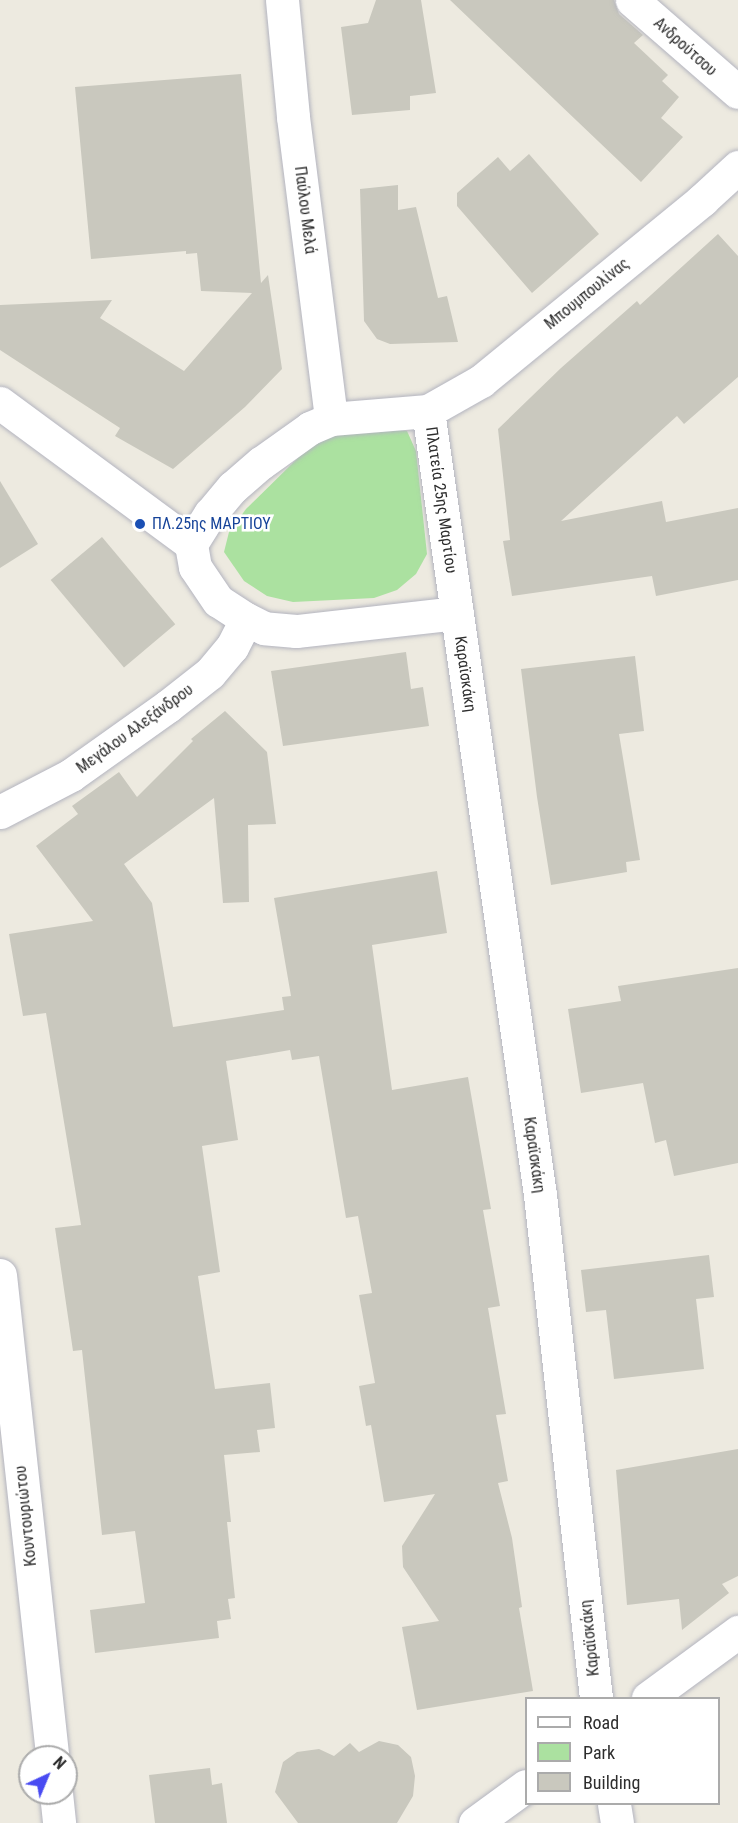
<!DOCTYPE html>
<html>
<head>
<meta charset="utf-8">
<style>
  body { margin:0 }
  #map { position:relative; width:738px; height:1823px; overflow:hidden; background:#edeae0; font-family:"Roboto Condensed",sans-serif }
  div>[style] { position:absolute }
  .green>* { inset:0; background:#abe1a0 }
  .building>* { inset:0; background:#c9c8be; transform-origin:0 0 }
  .roads { filter:drop-shadow(0 0 2px #b3b4bf) drop-shadow(0 0 2px #b3b4bf) }
  .minor>* { height:33px; margin:-16.5px; padding:0 16.5px; transform-origin:16.5px; border-radius:16.5px; background:#fff }
  .dots>* { width:16px; height:16px; translate:-50% -50%; box-sizing:border-box; border:3px solid #fff; border-radius:50% }
  span { translate:-50% -50%; white-space:nowrap; text-align:center; line-height:1.15; -webkit-text-stroke:5px #fff; paint-order:stroke }
  .street-label { font-size:16px; color:#2d2d2d }
  .transit-label { font-size:16px; color:#164399 }
  .left { translate:0 -50%; text-align:left }
  .legend { position:absolute; left:525px; top:1697px; width:195px; height:108px; box-sizing:border-box; background:#fff; border:2px solid #ababab; margin:0; padding:8px 10px; list-style:none; font-size:18px; color:#2d2d2d }
  .legend li { display:flex; align-items:center; gap:12px; height:30px }
  .legend b { width:30px; border:2px solid #ababab }
  .north { position:absolute; left:18px; top:1745px; width:60px; height:60px; box-sizing:border-box; background:#fff; border:2px solid #ababab; border-radius:50%; rotate:44deg; font-size:16px; font-weight:700; line-height:24px; text-align:center; color:#2d2d2d }
  .north::after { content:''; display:block; margin:auto; width:21px; height:27px; background:#494bf2; clip-path:polygon(50% 0,100% 100%,50% 72%,0 100%) }
</style>
</head>
<body>
<div id="map">
  <div class="green">
    <i style="clip-path:polygon(384px 428px,407px 431px,416px 451px,427px 554px,416px 574px,397px 590px,374px 598px,293px 602px,267px 596px,244px 581px,224px 552px,229px 532px,246px 509px,307px 449px,324px 437px)"></i>
  </div>
  <div class="building">
    <i style="clip-path:polygon(376px 0,421px 0,436px 93px,410px 96px,410px 110px,352px 115px,341px 27px,368px 23px)"></i>
    <i style="clip-path:polygon(450px 0,614px 0,619px 14px,643px 35px,634px 43px,668px 75px,662px 81px,679px 97px,661px 118px,683px 137px,641px 182px)"></i>
    <i style="clip-path:polygon(241px 74px,261px 283px,268px 275px,282px 369px,245px 407px,173px 469px,115px 436px,120px 428px,0 350px,0 305px,112px 300px,100px 318px,184px 371px,252px 293px,201px 291px,197px 253px,186px 254px,186px 251px,91px 259px,75px 87px)"></i>
    <i style="clip-path:polygon(529px 154px,599px 234px,532px 293px,457px 206px,457px 193px,498px 157px,510px 171px)"></i>
    <i style="clip-path:polygon(398px 185px,398px 210px,416px 207px,438px 298px,447px 296px,458px 342px,390px 344px,377px 339px,364px 321px,360px 189px)"></i>
    <i style="clip-path:polygon(718px 234px,738px 256px,738px 377px,684px 424px,677px 416px,561px 521px,662px 501px,666px 522px,738px 508px,738px 580px,656px 596px,652px 576px,512px 596px,503px 541px,510px 540px,498px 429px,561px 368px,637px 301px,640px 305px)"></i>
    <i style="clip-path:polygon(0 481px,38px 544px,0 568px)"></i>
    <i style="left:102px;top:537px;width:114px;height:67px;rotate:50deg"></i>
    <i style="clip-path:polygon(406px 652px,411px 689px,423px 687px,429px 726px,283px 746px,271px 671px)"></i>
    <i style="clip-path:polygon(635px 656px,644px 731px,619px 734px,640px 860px,626px 862px,627px 872px,551px 885px,537px 797px,521px 669px)"></i>
    <i style="clip-path:polygon(225px 711px,267px 752px,276px 824px,248px 825px,249px 902px,223px 903px,214px 798px,124px 864px,152px 903px,173px 1027px,284px 1010px,282px 997px,291px 996px,274px 898px,437px 871px,447px 933px,372px 945px,392px 1090px,468px 1077px,491px 1209px,483px 1210px,500px 1306px,488px 1308px,506px 1414px,496px 1415px,508px 1481px,498px 1483px,512px 1538px,522px 1607px,519px 1608px,533px 1691px,417px 1710px,402px 1627px,439px 1621px,403px 1567px,402px 1546px,435px 1494px,384px 1502px,371px 1425px,366px 1426px,359px 1386px,375px 1383px,359px 1295px,372px 1293px,358px 1216px,346px 1218px,319px 1056px,292px 1060px,290px 1050px,226px 1061px,238px 1140px,202px 1146px,220px 1272px,198px 1276px,215px 1389px,270px 1383px,275px 1428px,257px 1430px,260px 1452px,224px 1455px,231px 1522px,227px 1522px,235px 1598px,228px 1599px,231px 1619px,217px 1621px,219px 1638px,95px 1653px,90px 1610px,145px 1603px,135px 1531px,102px 1535px,82px 1350px,73px 1351px,55px 1228px,81px 1225px,46px 1013px,23px 1016px,9px 934px,93px 921px,36px 846px,78px 814px,72px 806px,119px 772px,137px 797px,193px 741px,191px 739px)"></i>
    <i style="clip-path:polygon(738px 968px,738px 1163px,674px 1176px,666px 1140px,655px 1143px,643px 1083px,581px 1093px,568px 1009px,621px 1001px,618px 986px)"></i>
    <i style="clip-path:polygon(709px 1255px,714px 1297px,696px 1299px,704px 1369px,614px 1379px,606px 1310px,586px 1312px,581px 1270px)"></i>
    <i style="clip-path:polygon(738px 1449px,738px 1576px,722px 1584px,729px 1593px,682px 1630px,679px 1599px,627px 1605px,616px 1470px)"></i>
    <i style="clip-path:polygon(379px 1741px,398px 1745px,411px 1757px,415px 1776px,413px 1796px,397px 1823px,298px 1823px,275px 1792px,283px 1762px,297px 1752px,319px 1749px,334px 1756px,350px 1743px,359px 1752px)"></i>
    <i style="clip-path:polygon(210px 1768px,212px 1785px,222px 1783px,227px 1823px,155px 1823px,149px 1775px)"></i>
  </div>
  <div class="roads">
    <div class="minor">
      <i style="left:282px;top:0;width:118px;rotate:84.6deg"></i>
      <i style="left:293px;top:117px;width:304px;rotate:82.8deg"></i>
      <i style="left:632px;top:0;width:140px;rotate:41deg"></i>
      <i style="left:0;top:403px;width:237px;rotate:36.4deg"></i>
      <i style="left:428px;top:411px;width:61px;rotate:-29.5deg"></i>
      <i style="left:481px;top:381px;width:286px;rotate:-39.3deg"></i>
      <i style="left:702px;top:200px;width:49px;rotate:-42.5deg"></i>
      <i style="left:457px;top:613px;width:162px;rotate:173.6deg"></i>
      <i style="left:296px;top:631px;width:32px;rotate:-175deg"></i>
      <i style="left:264px;top:628px;width:20px;rotate:-153deg"></i>
      <i style="left:246px;top:619px;width:33px;rotate:-147deg"></i>
      <i style="left:218px;top:601px;width:41px;rotate:-124.1deg"></i>
      <i style="left:195px;top:567px;width:23px;rotate:-100deg"></i>
      <i style="left:191px;top:544px;width:36px;rotate:-58deg"></i>
      <i style="left:210px;top:514px;width:35px;rotate:-50deg"></i>
      <i style="left:233px;top:487px;width:37px;rotate:-41deg"></i>
      <i style="left:261px;top:463px;width:60px;rotate:-35.5deg"></i>
      <i style="left:310px;top:428px;width:23px;rotate:-23deg"></i>
      <i style="left:331px;top:419px;width:97px;rotate:-4.7deg"></i>
      <i style="left:428px;top:411px;width:792px;rotate:81.87deg"></i>
      <i style="left:540px;top:1195px;width:506px;rotate:83.65deg"></i>
      <i style="left:0;top:812px;width:80px;rotate:-27.5deg"></i>
      <i style="left:71px;top:775px;width:119px;rotate:-35.4deg"></i>
      <i style="left:168px;top:706px;width:53px;rotate:-38.2deg"></i>
      <i style="left:210px;top:673px;width:34px;rotate:-50deg"></i>
      <i style="left:232px;top:647px;width:31px;rotate:-63deg"></i>
      <i style="left:0;top:1275px;width:485px;rotate:83.8deg"></i>
      <i style="left:648px;top:1698px;width:112px;rotate:-36.3deg"></i>
      <i style="left:56px;top:1793px;width:30px;rotate:84deg"></i>
      <i style="left:614px;top:1804px;width:19px;rotate:81deg"></i>
      <i style="left:475px;top:1823px;width:63px;rotate:-36deg"></i>
    </div>
  </div>
  <div class="dots">
    <i style="left:140px;top:524px;background:#1a4fb4"></i>
  </div>
  <div class="street-label">
    <span style="left:685px;top:47px;rotate:42deg">Ανδρούτσου</span>
    <span style="left:305px;top:210px;rotate:83deg">Παύλου Μελά</span>
    <span style="left:587px;top:294px;rotate:-39deg">Μπουμπουλίνας</span>
    <span style="left:441px;top:500px;rotate:82deg">Πλατεία 25ης Μαρτίου</span>
    <span style="left:465px;top:674px;rotate:82deg">Καραϊσκάκη</span>
    <span style="left:135px;top:729px;rotate:-36deg">Μεγάλου Αλεξάνδρου</span>
    <span style="left:534px;top:1155px;rotate:82deg">Καραϊσκάκη</span>
    <span style="left:26px;top:1516px;rotate:-96deg">Κουντουριώτου</span>
    <span style="left:590px;top:1638px;rotate:-96deg">Καραϊσκάκη</span>
  </div>
  <div class="transit-label">
    <span class="left" style="left:152px;top:524px">ΠΛ.25ης ΜΑΡΤΙΟΥ</span>
  </div>
  <ul class="legend">
  <li><b style="height:8px;background:#fff"></b>Road</li>
  <li><b style="height:16px;background:#abe1a0"></b>Park</li>
  <li><b style="height:16px;background:#c9c8be"></b>Building</li>
  </ul>
  <div class="north">N</div>
</div>
</body>
</html>
